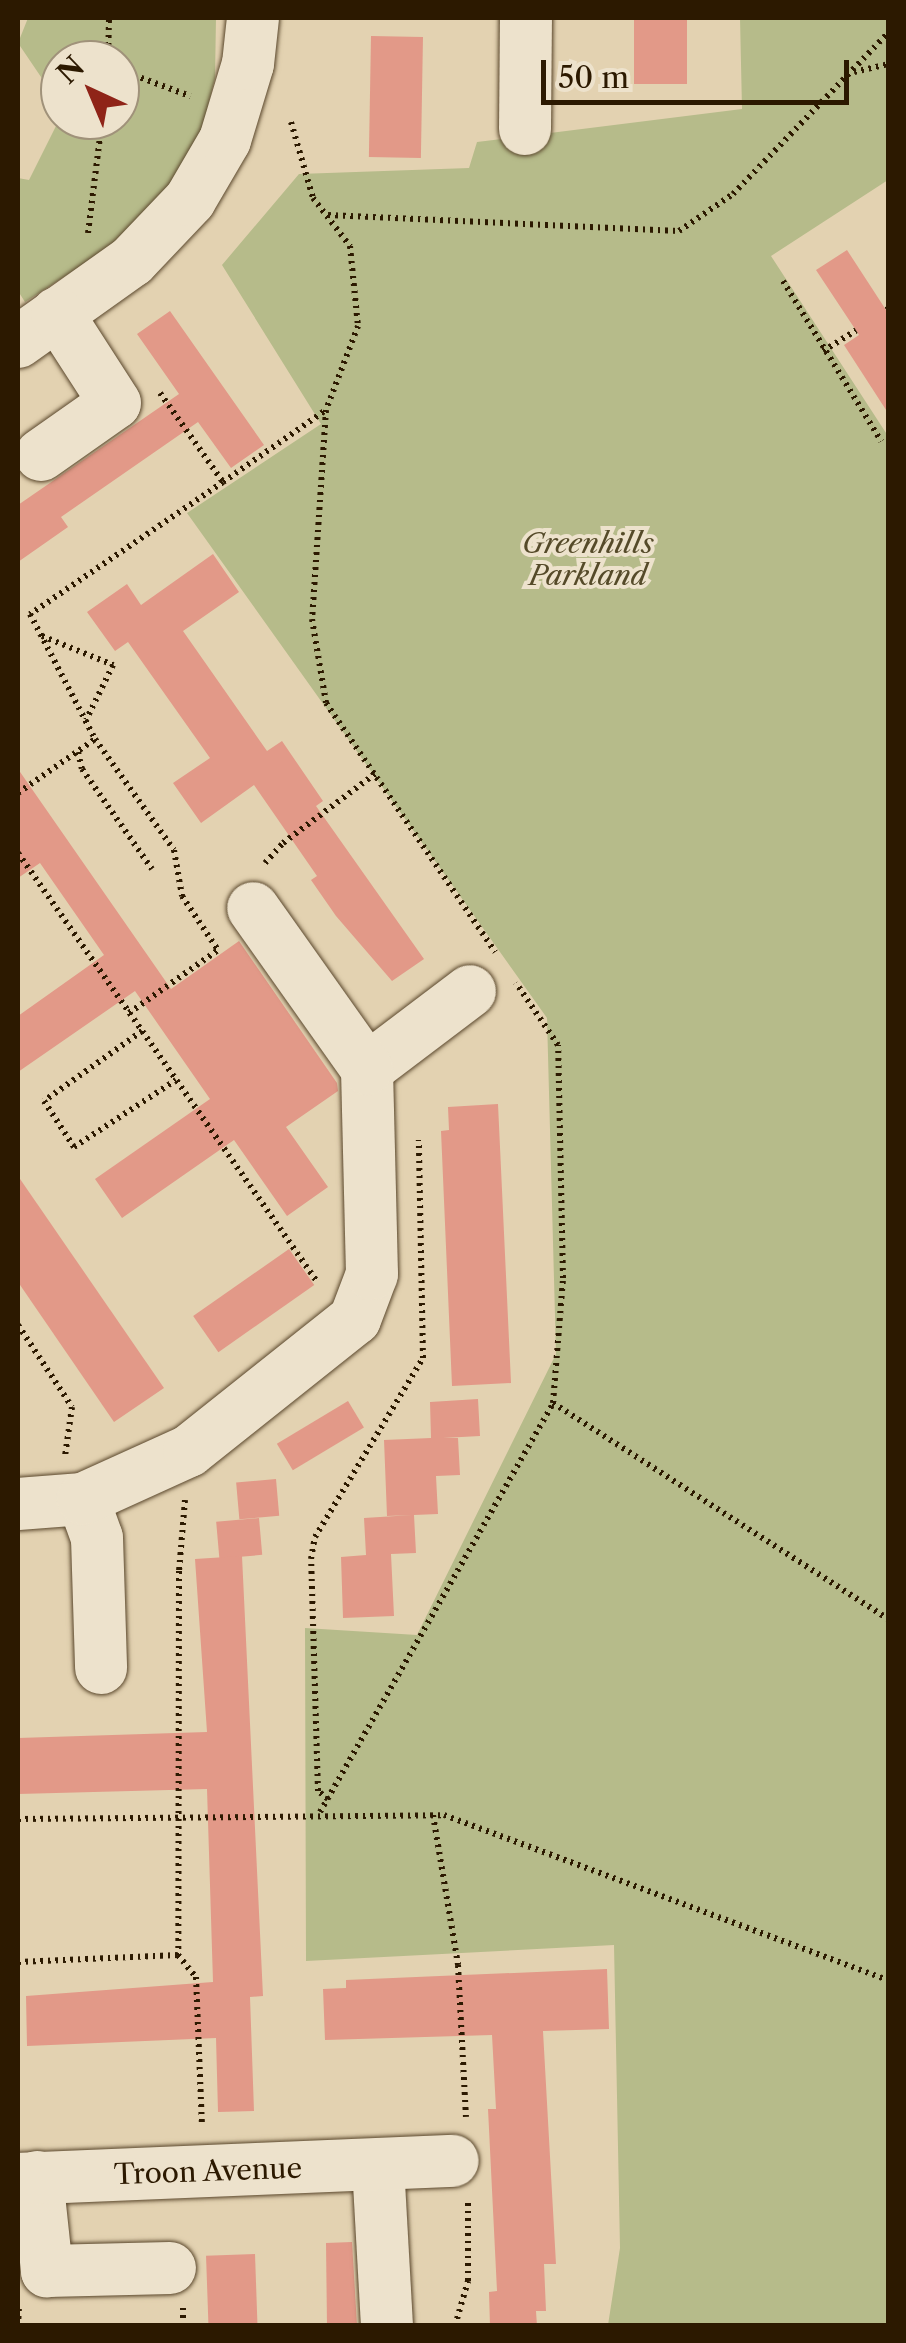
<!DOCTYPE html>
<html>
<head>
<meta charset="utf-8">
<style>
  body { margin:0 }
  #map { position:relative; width:906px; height:2343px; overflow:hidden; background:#e3d2b1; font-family:"Libre Caslon Text",serif }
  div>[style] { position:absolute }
  .green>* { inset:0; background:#b6bb8a }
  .building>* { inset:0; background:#e29988; transform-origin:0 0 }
  .path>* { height:6px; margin-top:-3px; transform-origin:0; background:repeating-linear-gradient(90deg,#2c1900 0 2.5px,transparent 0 7.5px) }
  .roads { filter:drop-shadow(0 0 2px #5a472c) drop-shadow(0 0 2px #5a472c) }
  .minor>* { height:52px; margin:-26px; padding:0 26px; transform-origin:26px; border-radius:26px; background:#ede2cc }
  span { translate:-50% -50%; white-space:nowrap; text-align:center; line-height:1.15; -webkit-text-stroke:8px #ede2cc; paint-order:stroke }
  .park-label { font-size:28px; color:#554a29; font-style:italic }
  .street-label { font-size:28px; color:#2c1900 }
  .frame { position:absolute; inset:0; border:20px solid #2c1900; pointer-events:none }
  .north { position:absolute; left:40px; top:40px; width:100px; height:100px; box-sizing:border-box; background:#ede2cc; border:2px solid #a0927a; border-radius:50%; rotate:316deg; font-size:28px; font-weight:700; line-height:40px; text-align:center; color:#2c1900 }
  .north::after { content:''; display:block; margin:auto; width:35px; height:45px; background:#8f2418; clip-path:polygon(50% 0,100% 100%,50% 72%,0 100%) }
  .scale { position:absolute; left:541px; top:60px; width:308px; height:45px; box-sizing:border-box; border:5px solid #2c1900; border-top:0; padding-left:12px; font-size:30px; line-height:35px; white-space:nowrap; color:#2c1900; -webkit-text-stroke:8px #ede2cc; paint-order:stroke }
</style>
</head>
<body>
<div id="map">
  <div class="green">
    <i style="clip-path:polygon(28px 18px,216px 18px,215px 78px,197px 150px,133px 232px,25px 302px,18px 291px,18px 178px,29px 180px,60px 118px,120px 120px,120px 60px,60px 60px,60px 105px,18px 43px)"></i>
    <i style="clip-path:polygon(740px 18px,888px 18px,888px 180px,771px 256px,888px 436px,888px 2325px,608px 2325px,620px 2248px,614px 1945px,306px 1961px,305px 1628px,417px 1635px,556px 1354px,547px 1018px,187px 513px,321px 424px,222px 265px,299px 174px,469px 168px,477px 142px,742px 109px)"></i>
  </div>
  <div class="building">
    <i style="left:634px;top:18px;width:53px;height:66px"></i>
    <i style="left:371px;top:36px;width:52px;height:121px;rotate:1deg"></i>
    <i style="clip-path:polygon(847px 250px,888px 313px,888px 413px,844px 345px,859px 335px,816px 270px)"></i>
    <i style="clip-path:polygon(170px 311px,264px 445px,231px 468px,198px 422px,61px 517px,68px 527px,18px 562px,18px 505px,179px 394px,137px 334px)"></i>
    <i style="clip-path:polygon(213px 554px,239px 592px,183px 631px,267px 751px,282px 741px,323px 801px,316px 806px,424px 959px,392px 981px,336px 916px,311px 880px,317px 876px,254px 785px,201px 823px,173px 783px,210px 758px,128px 642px,115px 651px,87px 612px,127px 584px,141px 605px)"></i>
    <i style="clip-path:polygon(18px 769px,171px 989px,239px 941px,337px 1083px,338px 1091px,286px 1127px,328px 1187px,287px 1216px,234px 1140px,122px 1218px,95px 1179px,210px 1099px,135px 991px,18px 1072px,18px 1016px,104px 955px,40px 863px,18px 878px)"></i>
    <i style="clip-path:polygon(498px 1104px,511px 1383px,452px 1386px,441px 1131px,449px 1130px,448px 1107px)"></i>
    <i style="clip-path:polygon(18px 1176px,164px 1388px,114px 1422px,18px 1282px)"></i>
    <i style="left:289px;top:1249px;width:44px;height:117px;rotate:55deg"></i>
    <i style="clip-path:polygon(478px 1399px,480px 1436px,443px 1438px,458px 1438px,460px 1475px,436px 1476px,438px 1514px,414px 1515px,416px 1553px,391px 1554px,394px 1616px,343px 1618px,341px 1557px,366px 1555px,364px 1518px,412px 1515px,387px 1516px,384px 1440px,431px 1438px,430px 1402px)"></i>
    <i style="left:348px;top:1401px;width:31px;height:83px;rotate:59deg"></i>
    <i style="left:276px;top:1479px;width:37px;height:40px;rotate:85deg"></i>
    <i style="left:259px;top:1518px;width:37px;height:43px;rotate:85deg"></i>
    <i style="clip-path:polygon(242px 1556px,263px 1996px,250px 1997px,254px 2111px,218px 2112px,216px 2038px,27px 2046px,26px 1996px,213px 1982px,207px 1789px,18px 1794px,18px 1738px,207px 1732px,195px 1559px)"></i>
    <i style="clip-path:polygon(607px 1969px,609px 2029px,543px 2031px,556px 2264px,544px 2264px,546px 2311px,536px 2311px,537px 2326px,490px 2326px,489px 2292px,497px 2291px,488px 2109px,496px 2109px,492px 2035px,325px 2040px,323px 1989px,346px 1988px,346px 1980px)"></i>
    <i style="clip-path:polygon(352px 2242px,357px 2326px,327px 2326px,326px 2243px)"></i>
    <i style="left:255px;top:2254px;width:72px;height:49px;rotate:88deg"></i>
  </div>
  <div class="path">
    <i style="left:108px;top:60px;width:42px;rotate:-88.6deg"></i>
    <i style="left:120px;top:70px;width:75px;rotate:20.4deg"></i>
    <i style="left:854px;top:72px;width:35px;rotate:-13deg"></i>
    <i style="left:291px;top:122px;width:79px;rotate:73.9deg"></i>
    <i style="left:313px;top:198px;width:61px;rotate:52.4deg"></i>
    <i style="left:350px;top:246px;width:80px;rotate:84.3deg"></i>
    <i style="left:358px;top:326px;width:90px;rotate:110.9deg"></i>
    <i style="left:326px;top:410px;width:209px;rotate:93.8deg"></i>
    <i style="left:312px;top:619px;width:85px;rotate:80.5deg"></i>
    <i style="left:326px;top:703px;width:301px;rotate:55.8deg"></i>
    <i style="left:328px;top:215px;width:351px;rotate:2.6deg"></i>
    <i style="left:679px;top:231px;width:65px;rotate:-34.4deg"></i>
    <i style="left:733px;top:194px;width:223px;rotate:-46.1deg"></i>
    <i style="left:88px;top:233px;width:114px;rotate:-82.9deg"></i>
    <i style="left:783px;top:281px;width:188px;rotate:58.5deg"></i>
    <i style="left:886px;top:310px;width:2px;rotate:-27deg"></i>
    <i style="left:823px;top:351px;width:39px;rotate:-32deg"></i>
    <i style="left:160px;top:393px;width:109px;rotate:54.7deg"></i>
    <i style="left:223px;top:482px;width:234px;rotate:145.6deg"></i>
    <i style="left:30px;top:614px;width:141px;rotate:62.5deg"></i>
    <i style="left:95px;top:739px;width:136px;rotate:54.6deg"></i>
    <i style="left:174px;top:850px;width:47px;rotate:80.1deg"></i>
    <i style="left:182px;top:896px;width:65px;rotate:56.3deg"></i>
    <i style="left:223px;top:482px;width:126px;rotate:-35deg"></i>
    <i style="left:42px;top:636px;width:77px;rotate:22.2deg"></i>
    <i style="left:113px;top:665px;width:61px;rotate:116.1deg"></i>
    <i style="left:78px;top:752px;width:17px;rotate:77deg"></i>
    <i style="left:82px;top:769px;width:122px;rotate:55deg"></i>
    <i style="left:18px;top:793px;width:94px;rotate:-35deg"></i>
    <i style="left:18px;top:853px;width:524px;rotate:55.1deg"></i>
    <i style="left:265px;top:863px;width:27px;rotate:-48deg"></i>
    <i style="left:283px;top:843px;width:115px;rotate:-36.9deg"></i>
    <i style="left:129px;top:1013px;width:109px;rotate:-35.3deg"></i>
    <i style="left:142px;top:1031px;width:120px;rotate:144.5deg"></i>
    <i style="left:44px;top:1101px;width:55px;rotate:56.9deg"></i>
    <i style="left:74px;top:1147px;width:122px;rotate:-33.3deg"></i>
    <i style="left:18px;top:1325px;width:98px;rotate:56.6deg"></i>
    <i style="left:72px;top:1407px;width:49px;rotate:98.1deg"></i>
    <i style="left:553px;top:1403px;width:399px;rotate:32.8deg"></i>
    <i style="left:185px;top:1500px;width:71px;rotate:94.8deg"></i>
    <i style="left:179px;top:1571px;width:384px;rotate:90.1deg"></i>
    <i style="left:178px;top:1955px;width:28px;rotate:51deg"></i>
    <i style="left:196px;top:1977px;width:149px;rotate:87.7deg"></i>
    <i style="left:328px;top:1799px;width:13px;rotate:-141deg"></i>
    <i style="left:318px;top:1791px;width:232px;rotate:-91.7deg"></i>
    <i style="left:311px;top:1559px;width:22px;rotate:-80deg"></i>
    <i style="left:315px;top:1537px;width:209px;rotate:-58.9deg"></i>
    <i style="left:423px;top:1358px;width:218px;rotate:-91.1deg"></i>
    <i style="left:320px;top:1812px;width:471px;rotate:-60.3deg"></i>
    <i style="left:553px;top:1403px;width:125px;rotate:-85.4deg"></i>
    <i style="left:563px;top:1278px;width:233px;rotate:-91.2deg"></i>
    <i style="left:558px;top:1045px;width:75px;rotate:-124.1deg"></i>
    <i style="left:433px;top:1815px;width:152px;rotate:80.5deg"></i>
    <i style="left:458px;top:1965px;width:152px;rotate:87deg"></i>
    <i style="left:18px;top:1819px;width:426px;rotate:-0.5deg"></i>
    <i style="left:444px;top:1815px;width:474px;rotate:20.4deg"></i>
    <i style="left:18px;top:1962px;width:160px;rotate:-2.5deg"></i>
    <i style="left:183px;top:2308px;width:18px;rotate:90deg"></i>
    <i style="left:18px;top:2326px;width:19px;rotate:-87deg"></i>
    <i style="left:455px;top:2326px;width:47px;rotate:-73.9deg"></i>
    <i style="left:468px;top:2281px;width:79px;rotate:-90deg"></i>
  </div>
  <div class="roads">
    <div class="minor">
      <i style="left:525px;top:129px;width:111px;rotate:-89.5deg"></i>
      <i style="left:18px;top:342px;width:140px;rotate:-35.4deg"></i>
      <i style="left:132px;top:261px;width:84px;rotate:-46.4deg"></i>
      <i style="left:190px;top:200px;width:69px;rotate:-59.7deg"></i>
      <i style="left:225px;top:140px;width:79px;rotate:-73.2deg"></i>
      <i style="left:248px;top:64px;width:46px;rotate:-83.8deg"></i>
      <i style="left:41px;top:455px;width:90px;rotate:-35.1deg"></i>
      <i style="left:115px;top:403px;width:107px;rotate:-122.8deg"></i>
      <i style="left:367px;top:1069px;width:129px;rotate:-37.1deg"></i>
      <i style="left:83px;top:1499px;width:41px;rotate:70.3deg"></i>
      <i style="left:97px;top:1538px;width:130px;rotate:88.2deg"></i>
      <i style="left:18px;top:1504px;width:65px;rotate:-4.4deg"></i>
      <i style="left:83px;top:1499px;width:116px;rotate:-24.4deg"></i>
      <i style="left:189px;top:1451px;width:212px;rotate:-38.5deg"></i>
      <i style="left:355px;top:1319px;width:48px;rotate:-69.3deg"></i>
      <i style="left:372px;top:1274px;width:205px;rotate:-91.4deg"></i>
      <i style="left:367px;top:1069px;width:197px;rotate:-125.3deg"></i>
      <i style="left:378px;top:2165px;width:161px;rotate:86.8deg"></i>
      <i style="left:37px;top:2177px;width:95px;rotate:83.9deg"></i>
      <i style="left:47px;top:2271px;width:123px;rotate:-1.4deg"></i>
      <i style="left:18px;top:2179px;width:435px;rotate:-2.4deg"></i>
    </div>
  </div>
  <div class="park-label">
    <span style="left:588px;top:559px">Greenhills<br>Parkland</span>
  </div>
  <div class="street-label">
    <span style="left:208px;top:2171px;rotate:-2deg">Troon Avenue</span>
  </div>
  <div class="frame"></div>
  <div class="north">N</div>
  <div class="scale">50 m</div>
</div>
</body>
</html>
